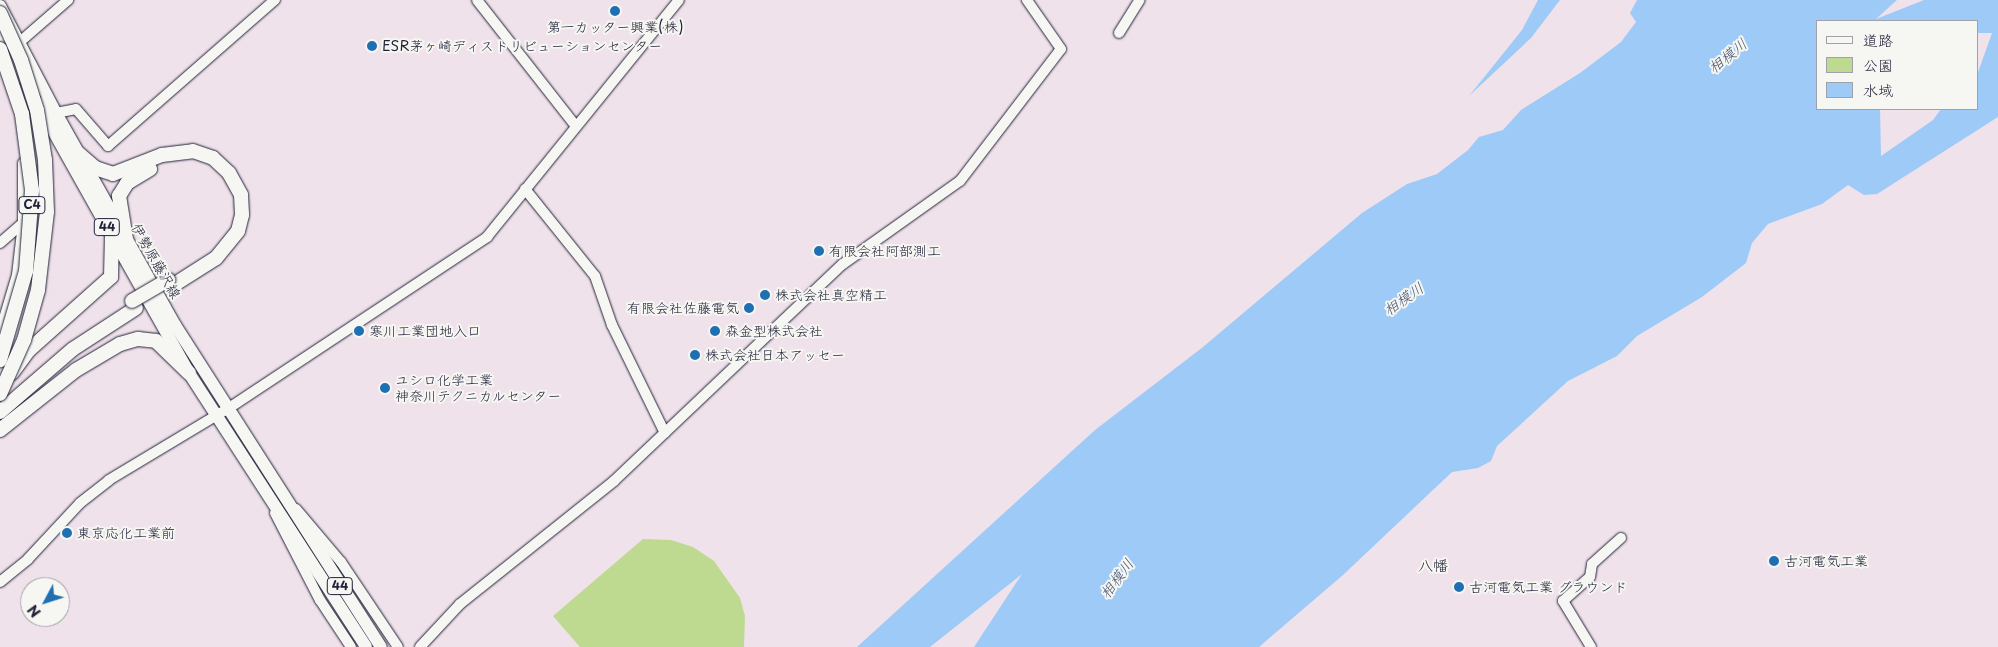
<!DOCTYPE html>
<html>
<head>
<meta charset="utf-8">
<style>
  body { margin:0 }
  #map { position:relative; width:1998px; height:647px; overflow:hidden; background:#f0e2ea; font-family:"Playpen Sans","Klee One",sans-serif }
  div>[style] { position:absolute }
  .green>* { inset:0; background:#bed990 }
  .water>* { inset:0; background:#9ecaf8 }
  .roads { filter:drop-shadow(0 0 1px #22223b) drop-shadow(0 0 1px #22223b) }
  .minor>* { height:10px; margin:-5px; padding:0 5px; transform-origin:5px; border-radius:5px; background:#f6f6f2 }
  .major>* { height:12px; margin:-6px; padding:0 6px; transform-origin:6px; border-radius:6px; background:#f6f6f2 }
  .highway>* { height:14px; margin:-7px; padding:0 7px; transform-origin:7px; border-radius:7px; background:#f6f6f2 }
  .bridges { filter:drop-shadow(0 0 1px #22223b) drop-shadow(0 0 1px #22223b) }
  .highway-bridge>* { height:14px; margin:-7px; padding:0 7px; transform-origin:7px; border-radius:7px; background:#f6f6f2 }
  .dots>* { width:14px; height:14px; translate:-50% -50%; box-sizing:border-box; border:2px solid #f6f6f2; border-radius:50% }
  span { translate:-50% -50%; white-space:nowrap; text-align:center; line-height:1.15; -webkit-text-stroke:4px #f6f6f2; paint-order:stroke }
  .shield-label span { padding:1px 4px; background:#f6f6f2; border:1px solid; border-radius:4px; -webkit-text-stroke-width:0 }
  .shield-label { font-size:12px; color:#22223b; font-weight:700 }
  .poi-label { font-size:14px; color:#22223b }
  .left { translate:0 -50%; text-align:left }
  .right { translate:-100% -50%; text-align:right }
  .street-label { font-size:14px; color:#22223b }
  .water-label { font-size:15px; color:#475474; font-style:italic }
  .neighbourhood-label { font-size:15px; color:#22223b }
  .legend { position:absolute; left:1816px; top:20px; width:162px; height:90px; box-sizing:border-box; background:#f6f6f2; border:1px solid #a1a1a9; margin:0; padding:6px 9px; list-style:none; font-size:15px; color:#22223b }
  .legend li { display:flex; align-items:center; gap:10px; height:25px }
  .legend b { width:25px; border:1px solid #a1a1a9 }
  .north { position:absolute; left:20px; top:577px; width:50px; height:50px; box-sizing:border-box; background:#f6f6f2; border:1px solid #a1a1a9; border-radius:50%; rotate:230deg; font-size:14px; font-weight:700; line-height:20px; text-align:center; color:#22223b }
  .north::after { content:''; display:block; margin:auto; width:18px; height:22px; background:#1f6fb2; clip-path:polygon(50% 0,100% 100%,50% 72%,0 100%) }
</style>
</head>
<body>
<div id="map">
  <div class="green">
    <i style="clip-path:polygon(643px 539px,671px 540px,693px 547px,714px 561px,740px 598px,745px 616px,744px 647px,580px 647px,553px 616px)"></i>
  </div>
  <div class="water">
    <i style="clip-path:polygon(1538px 0,1560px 0,1531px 38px,1469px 96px,1522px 30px)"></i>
    <i style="clip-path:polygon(evenodd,1637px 0,1897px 0,1876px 19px,1924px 0,1998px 0,1998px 117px,1877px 194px,1864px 195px,1848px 185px,1822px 204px,1768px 224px,1752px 243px,1746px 263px,1702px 297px,1637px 336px,1617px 356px,1568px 381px,1497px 446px,1491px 461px,1478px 468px,1452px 472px,1343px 575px,1259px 647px,974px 647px,1022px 574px,930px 647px,857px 647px,1095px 430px,1203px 347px,1362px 213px,1407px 184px,1437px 174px,1468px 150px,1479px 137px,1503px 130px,1521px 110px,1580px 73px,1621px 42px,1636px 22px,1630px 13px,1637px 0,1817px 21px,1977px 21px,1977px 33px,1992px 33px,1977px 75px,1977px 109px,1941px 109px,1933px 120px,1881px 156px,1880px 109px,1817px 109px,1817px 21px)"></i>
  </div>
  <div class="roads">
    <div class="minor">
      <i style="left:477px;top:0;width:159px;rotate:51.9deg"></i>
      <i style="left:1119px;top:33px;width:39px;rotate:-58deg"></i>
      <i style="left:14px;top:47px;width:72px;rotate:-41deg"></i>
      <i style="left:56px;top:113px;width:20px;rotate:-11deg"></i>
      <i style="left:76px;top:109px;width:49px;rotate:49.1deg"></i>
      <i style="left:108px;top:146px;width:222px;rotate:-41.2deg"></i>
      <i style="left:525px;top:189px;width:112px;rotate:51.2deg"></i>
      <i style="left:595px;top:276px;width:52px;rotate:70.9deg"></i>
      <i style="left:612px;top:325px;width:120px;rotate:63.9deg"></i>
      <i style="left:0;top:243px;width:30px;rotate:-41deg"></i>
      <i style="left:0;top:332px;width:59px;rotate:-73.4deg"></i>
      <i style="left:17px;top:275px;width:52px;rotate:-83.4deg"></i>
      <i style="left:23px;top:223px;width:60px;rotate:-90deg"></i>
      <i style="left:296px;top:509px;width:70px;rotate:49.7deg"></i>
      <i style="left:341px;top:562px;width:102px;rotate:56.2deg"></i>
      <i style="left:275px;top:513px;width:98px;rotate:62.7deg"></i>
      <i style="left:320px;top:600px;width:56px;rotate:56.6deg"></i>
      <i style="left:0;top:582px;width:36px;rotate:-39deg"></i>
      <i style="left:28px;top:559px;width:76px;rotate:-47.1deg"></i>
      <i style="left:80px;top:503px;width:37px;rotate:-38deg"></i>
      <i style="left:109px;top:480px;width:140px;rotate:-31deg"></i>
      <i style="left:229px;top:408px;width:310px;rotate:-33.5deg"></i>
      <i style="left:487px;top:237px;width:305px;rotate:-51deg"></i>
      <i style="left:420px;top:647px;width:59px;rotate:-47.1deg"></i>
      <i style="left:460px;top:604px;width:197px;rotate:-38.6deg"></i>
      <i style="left:614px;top:481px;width:315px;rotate:-43.5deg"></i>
      <i style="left:843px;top:264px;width:143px;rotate:-35.4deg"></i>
      <i style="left:960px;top:181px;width:166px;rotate:-52.6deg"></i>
      <i style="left:1061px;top:49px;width:60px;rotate:-124.8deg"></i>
      <i style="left:1591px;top:647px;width:54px;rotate:-121.3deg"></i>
      <i style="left:1563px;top:601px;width:36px;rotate:-42deg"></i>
      <i style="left:1590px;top:577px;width:13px;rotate:-81deg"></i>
      <i style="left:1592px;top:564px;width:39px;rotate:-42deg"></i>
    </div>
    <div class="major">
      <i style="left:0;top:6px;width:121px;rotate:62.4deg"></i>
      <i style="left:56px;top:113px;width:243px;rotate:60.7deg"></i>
      <i style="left:175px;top:325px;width:382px;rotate:57.4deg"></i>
      <i style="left:0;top:36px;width:48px;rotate:61.3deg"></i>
      <i style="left:37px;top:102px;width:311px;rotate:60.7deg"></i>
      <i style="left:189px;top:373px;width:326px;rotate:57.1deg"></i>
    </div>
    <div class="highway">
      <i style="left:78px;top:153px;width:23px;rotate:41deg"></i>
      <i style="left:95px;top:168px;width:19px;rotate:18deg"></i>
      <i style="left:113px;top:174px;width:53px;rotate:-21.2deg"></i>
      <i style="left:162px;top:155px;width:31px;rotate:-7deg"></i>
      <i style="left:193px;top:151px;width:21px;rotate:19deg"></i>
      <i style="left:213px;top:158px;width:22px;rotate:43deg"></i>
      <i style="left:229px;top:173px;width:25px;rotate:61deg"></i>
      <i style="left:241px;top:195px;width:20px;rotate:87deg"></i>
      <i style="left:242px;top:215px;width:16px;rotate:104deg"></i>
      <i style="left:238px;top:231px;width:35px;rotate:129deg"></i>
      <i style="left:216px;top:258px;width:52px;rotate:147.5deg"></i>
      <i style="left:126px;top:239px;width:44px;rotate:-99.2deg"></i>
      <i style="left:119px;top:196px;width:15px;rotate:-58deg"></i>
      <i style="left:127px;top:183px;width:27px;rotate:-31deg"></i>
      <i style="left:12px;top:373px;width:29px;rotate:-54deg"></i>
      <i style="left:29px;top:350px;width:110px;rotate:-41.7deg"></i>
      <i style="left:111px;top:277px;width:41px;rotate:-88.6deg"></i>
      <i style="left:0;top:412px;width:96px;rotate:-40.8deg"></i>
      <i style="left:73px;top:349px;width:75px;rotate:-33.1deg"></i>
      <i style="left:0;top:430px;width:97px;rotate:-38.3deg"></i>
      <i style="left:76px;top:370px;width:51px;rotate:-30.6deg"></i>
      <i style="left:120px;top:344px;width:19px;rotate:-16deg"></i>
      <i style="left:138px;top:339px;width:18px;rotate:6deg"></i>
      <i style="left:156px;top:341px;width:46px;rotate:44.1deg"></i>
    </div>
  </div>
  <div class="bridges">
    <div class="highway-bridge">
      <i style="left:0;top:13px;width:51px;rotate:65.9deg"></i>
      <i style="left:21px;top:60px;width:52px;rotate:72.3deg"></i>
      <i style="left:37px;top:110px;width:51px;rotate:80.9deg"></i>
      <i style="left:45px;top:160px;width:52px;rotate:87.8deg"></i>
      <i style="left:47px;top:212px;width:79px;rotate:96.6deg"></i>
      <i style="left:38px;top:290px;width:52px;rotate:105.6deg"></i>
      <i style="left:24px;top:340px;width:59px;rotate:114deg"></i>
      <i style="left:0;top:49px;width:69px;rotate:71.3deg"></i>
      <i style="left:22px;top:114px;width:77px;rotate:82.5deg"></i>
      <i style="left:32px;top:190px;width:81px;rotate:94.2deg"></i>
      <i style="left:26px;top:271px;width:93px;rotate:106.3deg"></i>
      <i style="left:132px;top:301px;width:42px;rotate:-30.3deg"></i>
    </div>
  </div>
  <div class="dots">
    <i style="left:615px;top:11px;background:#1f6fb2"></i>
    <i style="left:372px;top:46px;background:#1f6fb2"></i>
    <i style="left:819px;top:251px;background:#1f6fb2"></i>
    <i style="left:765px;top:295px;background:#1f6fb2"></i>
    <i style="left:749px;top:308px;background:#1f6fb2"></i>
    <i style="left:359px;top:331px;background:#1f6fb2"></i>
    <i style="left:715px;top:331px;background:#1f6fb2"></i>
    <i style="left:695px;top:355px;background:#1f6fb2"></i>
    <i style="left:385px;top:388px;background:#1f6fb2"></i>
    <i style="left:67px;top:533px;background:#1f6fb2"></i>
    <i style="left:1774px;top:561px;background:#1f6fb2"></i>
    <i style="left:1459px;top:587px;background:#1f6fb2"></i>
  </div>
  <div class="shield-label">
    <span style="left:32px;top:205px">C4</span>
    <span style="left:107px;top:227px">44</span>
    <span style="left:340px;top:586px">44</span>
  </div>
  <div class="poi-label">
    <span style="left:615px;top:27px">第一カッター興業(株)</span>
    <span class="left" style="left:382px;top:46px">ESR茅ヶ崎ディストリビューションセンター</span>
    <span class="left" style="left:829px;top:251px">有限会社阿部測工</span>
    <span class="left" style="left:775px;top:295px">株式会社真空精工</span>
    <span class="right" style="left:739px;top:308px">有限会社佐藤電気</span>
    <span class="left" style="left:369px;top:331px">寒川工業団地入口</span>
    <span class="left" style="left:725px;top:331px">森金型株式会社</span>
    <span class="left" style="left:705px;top:355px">株式会社日本アッセー</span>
    <span class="left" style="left:395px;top:388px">ユシロ化学工業<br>神奈川テクニカルセンター</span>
    <span class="left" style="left:77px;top:533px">東京応化工業前</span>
    <span class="left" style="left:1784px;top:561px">古河電気工業</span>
    <span class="left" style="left:1469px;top:587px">古河電気工業 グラウンド</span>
  </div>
  <div class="street-label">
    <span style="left:156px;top:261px;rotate:60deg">伊勢原藤沢線</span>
  </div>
  <div class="water-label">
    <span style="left:1727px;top:55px;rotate:-39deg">相模川</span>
    <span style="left:1403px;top:298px;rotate:-35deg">相模川</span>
    <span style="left:1116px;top:578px;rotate:-53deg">相模川</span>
  </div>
  <div class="neighbourhood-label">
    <span style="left:1433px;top:565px">八幡</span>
  </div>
  <ul class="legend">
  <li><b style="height:6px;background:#f6f6f2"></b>道路</li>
  <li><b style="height:14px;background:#bed990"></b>公園</li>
  <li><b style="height:14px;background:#9ecaf8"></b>水域</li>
  </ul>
  <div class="north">N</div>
</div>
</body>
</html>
